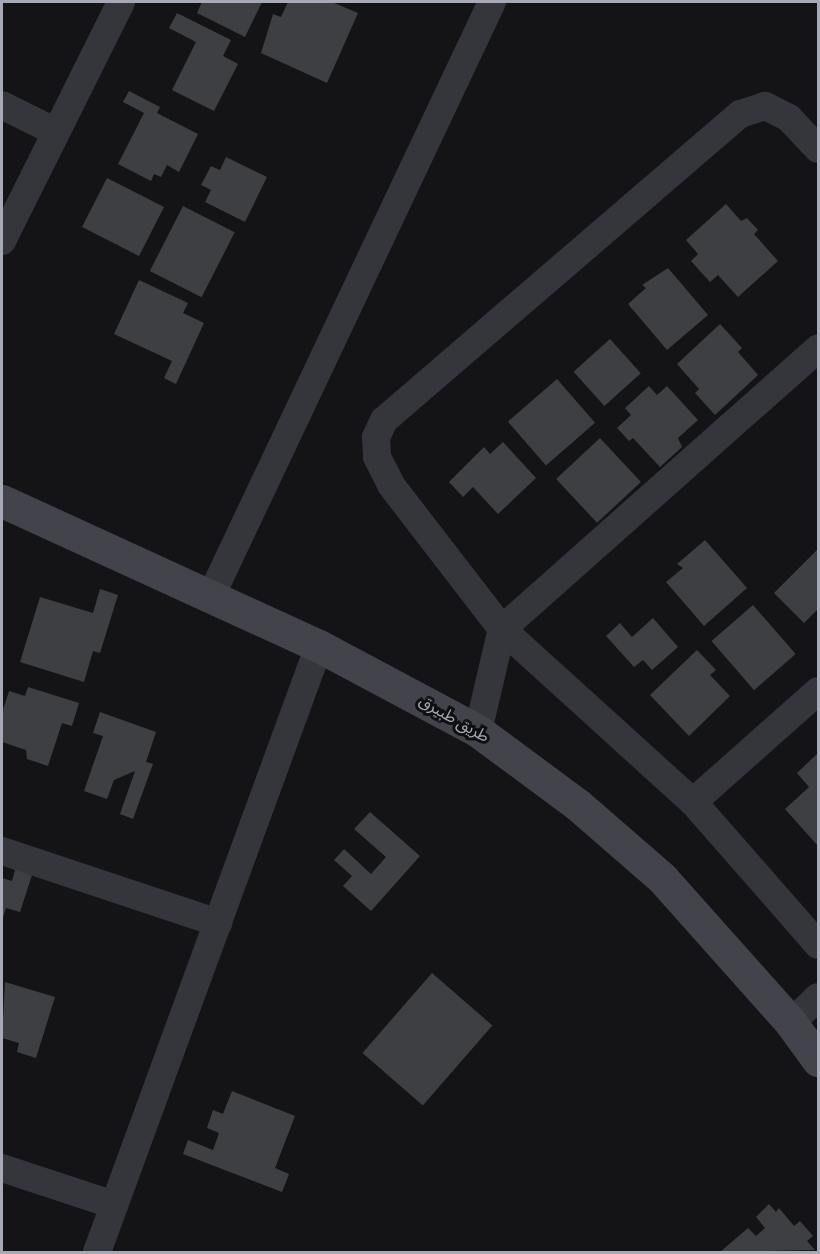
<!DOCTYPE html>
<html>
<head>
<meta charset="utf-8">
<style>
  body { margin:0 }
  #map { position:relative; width:820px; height:1254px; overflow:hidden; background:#141416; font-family:"Source Sans 3","Noto Sans Arabic",sans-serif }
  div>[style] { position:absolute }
  .building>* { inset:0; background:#3e3f43; transform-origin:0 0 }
  .street>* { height:28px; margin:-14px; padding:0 14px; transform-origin:14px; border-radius:14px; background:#35363b }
  .secondary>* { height:33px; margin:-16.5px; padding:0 16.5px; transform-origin:16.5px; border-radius:16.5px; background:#43444b }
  span { translate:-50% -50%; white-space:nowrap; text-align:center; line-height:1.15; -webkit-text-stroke:6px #0f0f11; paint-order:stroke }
  .street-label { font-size:16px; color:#a6aab6 }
  .frame { position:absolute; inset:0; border:3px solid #a6aab6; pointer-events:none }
</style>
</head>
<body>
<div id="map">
  <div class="building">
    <i style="clip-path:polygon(202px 2px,262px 2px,245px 37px,197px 13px)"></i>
    <i style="clip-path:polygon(288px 2px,332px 2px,358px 13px,327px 83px,261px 53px,273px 14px,281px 17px)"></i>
    <i style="clip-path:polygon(177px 13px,231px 40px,223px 56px,238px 64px,214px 111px,172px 90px,196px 42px,169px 28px)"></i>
    <i style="clip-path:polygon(129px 91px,160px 107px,157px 113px,198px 134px,179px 172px,167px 165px,161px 177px,154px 174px,151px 181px,118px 164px,144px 113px,123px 102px)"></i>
    <i style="clip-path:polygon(226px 157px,267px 177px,245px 222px,205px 202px,211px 190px,201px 185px,211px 166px,220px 170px)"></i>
    <i style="left:107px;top:178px;width:64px;height:55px;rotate:27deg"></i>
    <i style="clip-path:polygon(726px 204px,741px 221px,747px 218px,758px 230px,754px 234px,778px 261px,738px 297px,718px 275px,710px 282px,691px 261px,698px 254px,686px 240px)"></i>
    <i style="left:183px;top:206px;width:58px;height:73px;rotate:27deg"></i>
    <i style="clip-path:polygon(668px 268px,708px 315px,667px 350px,628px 304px,646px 288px,642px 285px)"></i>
    <i style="clip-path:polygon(139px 280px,188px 303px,183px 313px,204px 323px,176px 384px,164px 378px,172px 361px,114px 334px)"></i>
    <i style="clip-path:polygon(720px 324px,742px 348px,738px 352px,758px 375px,715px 415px,695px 393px,699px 389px,677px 364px)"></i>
    <i style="left:610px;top:339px;width:46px;height:49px;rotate:48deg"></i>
    <i style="left:557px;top:379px;width:58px;height:65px;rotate:49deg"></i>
    <i style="clip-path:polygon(649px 386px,657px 395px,667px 386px,698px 420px,678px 438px,682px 447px,660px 467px,633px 438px,629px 441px,617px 428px,631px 415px,625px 408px)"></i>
    <i style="left:600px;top:438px;width:60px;height:60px;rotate:47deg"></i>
    <i style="clip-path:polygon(503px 442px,536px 478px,498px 514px,473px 487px,463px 497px,449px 482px,484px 447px,490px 454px)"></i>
    <i style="clip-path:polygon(705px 540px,747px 588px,704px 626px,666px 582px,683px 568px,677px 564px)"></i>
    <i style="clip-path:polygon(818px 549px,818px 609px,804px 623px,774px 593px)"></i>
    <i style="clip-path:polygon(100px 589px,118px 595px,100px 653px,93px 651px,84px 682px,20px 662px,40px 597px,93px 613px)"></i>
    <i style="left:753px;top:605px;width:65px;height:55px;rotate:49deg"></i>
    <i style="clip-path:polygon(653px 618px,678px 647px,652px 670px,643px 660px,634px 667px,606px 636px,620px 623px,632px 637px)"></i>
    <i style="clip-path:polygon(697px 650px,716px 670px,710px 675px,730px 696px,689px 736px,650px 695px)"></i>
    <i style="clip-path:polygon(28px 687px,79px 703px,72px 726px,62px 723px,48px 766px,27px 759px,26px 750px,2px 742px,2px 713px,9px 691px,25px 696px)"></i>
    <i style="clip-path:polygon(100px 712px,156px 732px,146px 762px,153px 764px,133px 819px,120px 814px,135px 771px,114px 780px,107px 799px,84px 791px,103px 736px,93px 733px)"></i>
    <i style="clip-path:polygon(818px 753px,818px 846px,785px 809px,809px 787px,797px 773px)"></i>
    <i style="clip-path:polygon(370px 812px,420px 856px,371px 911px,343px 886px,352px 876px,334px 860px,344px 849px,371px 874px,386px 857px,354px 829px)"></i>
    <i style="clip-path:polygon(16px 866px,33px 872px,20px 912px,6px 908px,2px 921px,2px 878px,12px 881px)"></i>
    <i style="left:432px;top:973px;width:80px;height:106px;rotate:41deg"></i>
    <i style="clip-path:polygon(5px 982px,55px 997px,36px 1058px,17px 1052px,19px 1043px,2px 1038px)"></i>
    <i style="clip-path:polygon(232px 1091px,295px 1116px,275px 1168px,289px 1174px,282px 1192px,183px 1154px,188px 1140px,213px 1150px,219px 1133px,207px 1128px,213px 1110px,223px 1114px)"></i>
    <i style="clip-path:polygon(769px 1204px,776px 1212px,779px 1208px,794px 1226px,800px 1221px,813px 1236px,807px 1241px,815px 1250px,720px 1252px,748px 1228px,756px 1236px,765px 1228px,756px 1217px)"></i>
  </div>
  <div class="street">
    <i style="left:2px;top:105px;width:60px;rotate:26.6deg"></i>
    <i style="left:818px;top:149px;width:42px;rotate:-133.1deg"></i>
    <i style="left:789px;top:118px;width:27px;rotate:-153deg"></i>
    <i style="left:765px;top:106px;width:26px;rotate:162deg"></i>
    <i style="left:740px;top:114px;width:469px;rotate:139.3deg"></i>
    <i style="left:384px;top:420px;width:19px;rotate:115deg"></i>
    <i style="left:376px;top:437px;width:20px;rotate:87deg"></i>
    <i style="left:377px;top:457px;width:31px;rotate:63deg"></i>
    <i style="left:391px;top:485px;width:182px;rotate:52.4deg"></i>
    <i style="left:502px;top:629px;width:258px;rotate:42.2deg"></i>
    <i style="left:693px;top:802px;width:190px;rotate:48.8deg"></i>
    <i style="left:2px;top:241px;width:267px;rotate:-63.5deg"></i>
    <i style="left:211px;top:596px;width:657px;rotate:-64.68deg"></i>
    <i style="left:478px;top:731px;width:105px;rotate:-76.8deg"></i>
    <i style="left:502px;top:629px;width:423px;rotate:-41.6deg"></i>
    <i style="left:693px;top:802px;width:167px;rotate:-41.6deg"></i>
    <i style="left:2px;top:851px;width:228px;rotate:18.4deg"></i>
    <i style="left:791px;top:1023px;width:37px;rotate:-44deg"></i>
    <i style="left:2px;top:1168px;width:118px;rotate:18.3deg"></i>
    <i style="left:97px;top:1252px;width:645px;rotate:-69.88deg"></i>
  </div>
  <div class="secondary">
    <i style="left:2px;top:501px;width:349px;rotate:24.6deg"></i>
    <i style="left:319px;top:646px;width:180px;rotate:28.1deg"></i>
    <i style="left:478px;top:731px;width:124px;rotate:36.5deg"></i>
    <i style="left:578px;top:805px;width:111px;rotate:41deg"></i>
    <i style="left:662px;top:878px;width:194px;rotate:48.3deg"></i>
    <i style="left:791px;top:1023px;width:46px;rotate:53.9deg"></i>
  </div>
  <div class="street-label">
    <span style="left:454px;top:719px;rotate:30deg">طريق طبيرق</span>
  </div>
  <div class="frame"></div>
</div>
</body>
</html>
